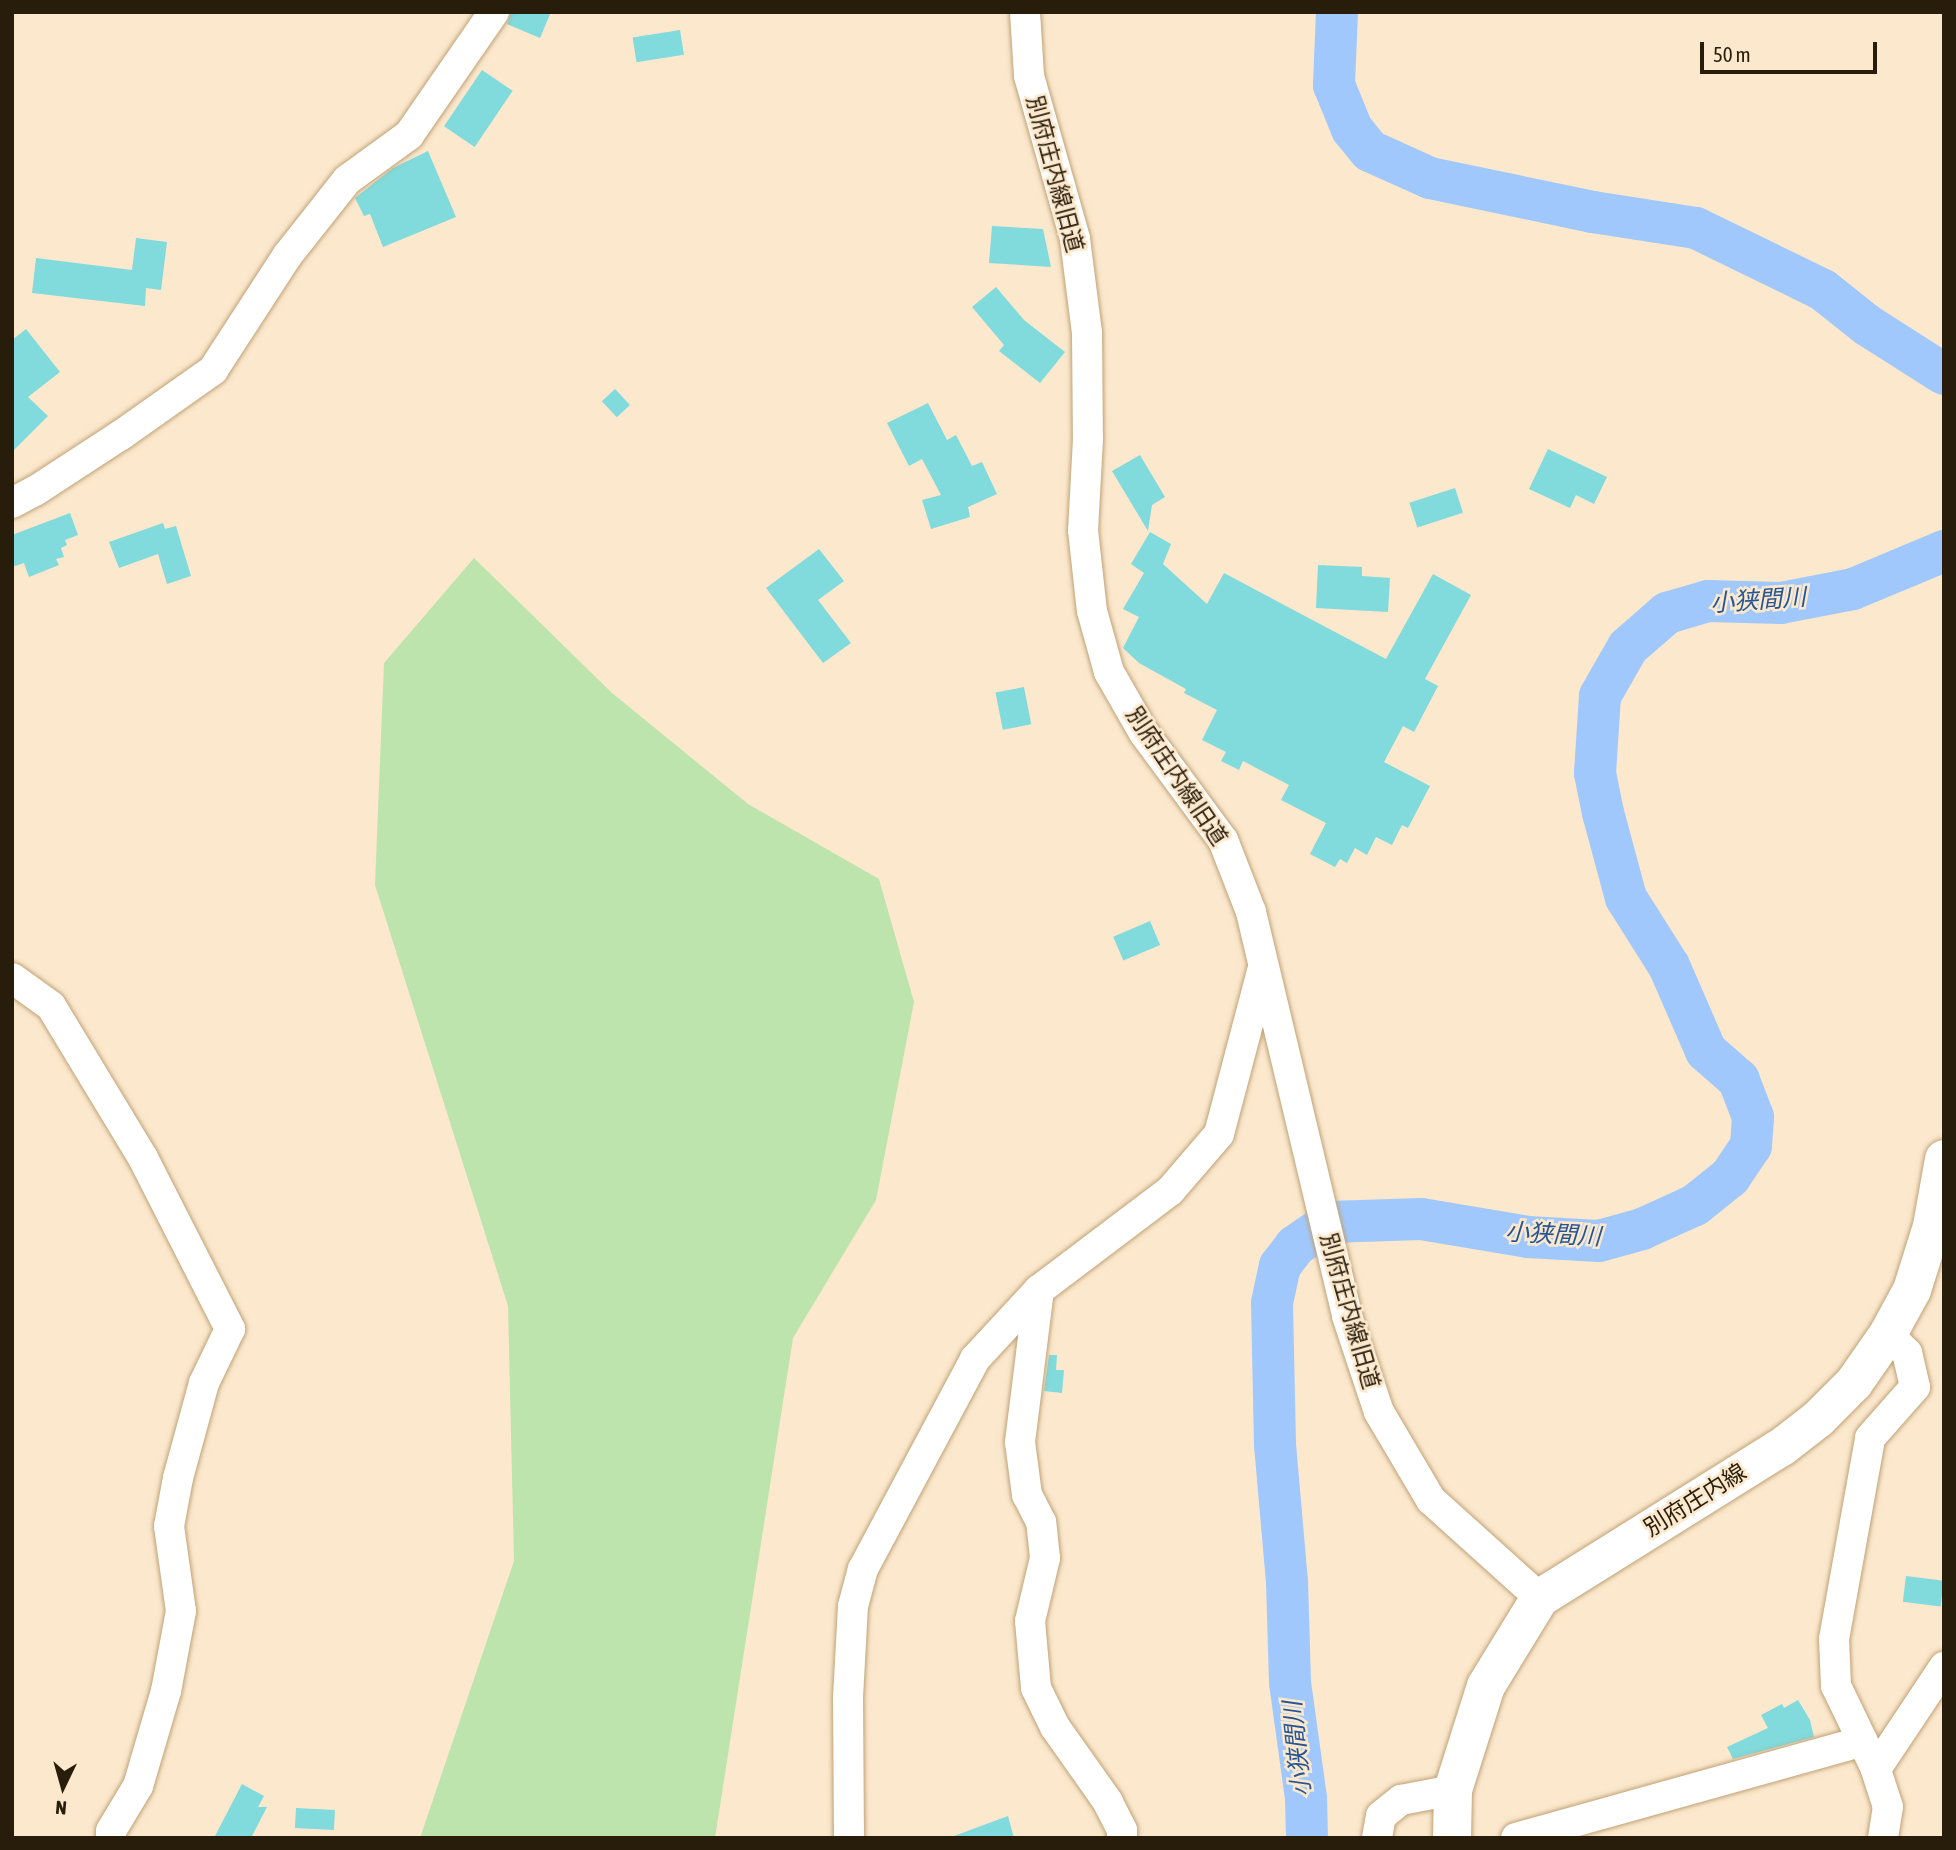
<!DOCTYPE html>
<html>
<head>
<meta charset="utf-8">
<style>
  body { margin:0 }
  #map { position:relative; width:1956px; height:1850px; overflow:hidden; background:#fbe8cd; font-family:"Asap Condensed","Noto Sans JP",sans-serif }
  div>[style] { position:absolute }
  .green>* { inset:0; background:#bde4ad }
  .river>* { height:42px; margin:-21px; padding:0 21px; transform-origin:21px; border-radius:21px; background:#a1c8fd }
  .building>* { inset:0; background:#81dadc; transform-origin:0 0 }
  .roads { filter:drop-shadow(0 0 2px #c0a276) drop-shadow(0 0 2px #c0a276) }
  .minor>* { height:30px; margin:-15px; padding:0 15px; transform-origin:15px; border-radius:15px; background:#fff }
  .major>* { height:38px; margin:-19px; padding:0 19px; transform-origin:19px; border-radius:19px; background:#fff }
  span { translate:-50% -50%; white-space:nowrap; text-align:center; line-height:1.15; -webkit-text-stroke:5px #fbe8cd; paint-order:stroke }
  .street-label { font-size:23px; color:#281c0a }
  .water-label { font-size:24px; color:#265594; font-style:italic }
  .frame { position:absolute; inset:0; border:14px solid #281c0a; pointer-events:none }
  .north { position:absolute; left:28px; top:1752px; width:70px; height:70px; -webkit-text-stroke:5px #fbe8cd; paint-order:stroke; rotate:185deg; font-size:19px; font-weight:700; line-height:28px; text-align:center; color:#281c0a }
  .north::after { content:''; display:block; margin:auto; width:24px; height:32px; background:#281c0a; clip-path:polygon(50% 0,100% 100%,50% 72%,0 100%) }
  .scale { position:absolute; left:1700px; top:42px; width:177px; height:32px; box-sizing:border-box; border:4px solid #281c0a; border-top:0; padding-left:9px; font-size:21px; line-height:24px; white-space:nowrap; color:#281c0a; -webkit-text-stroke:5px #fbe8cd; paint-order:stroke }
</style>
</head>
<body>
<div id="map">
  <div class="green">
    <i style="clip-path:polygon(474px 558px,612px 693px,748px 804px,879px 879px,914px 1002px,876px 1200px,793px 1338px,715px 1838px,420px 1838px,514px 1561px,508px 1306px,375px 885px,384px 663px)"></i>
  </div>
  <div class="river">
    <i style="left:1337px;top:12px;width:73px;rotate:92.4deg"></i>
    <i style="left:1334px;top:85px;width:48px;rotate:67.8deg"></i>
    <i style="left:1352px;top:129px;width:28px;rotate:51deg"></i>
    <i style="left:1370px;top:151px;width:66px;rotate:24.2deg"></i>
    <i style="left:1430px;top:178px;width:167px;rotate:11.8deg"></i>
    <i style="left:1593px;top:212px;width:104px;rotate:8.8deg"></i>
    <i style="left:1696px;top:228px;width:141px;rotate:26deg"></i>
    <i style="left:1823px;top:290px;width:56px;rotate:38.5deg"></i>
    <i style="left:1867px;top:325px;width:91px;rotate:32.5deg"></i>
    <i style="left:1307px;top:1838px;width:40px;rotate:-91.4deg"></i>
    <i style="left:1306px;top:1798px;width:117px;rotate:-97.9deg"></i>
    <i style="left:1290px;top:1682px;width:100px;rotate:-91.7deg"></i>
    <i style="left:1287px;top:1582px;width:138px;rotate:-95deg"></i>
    <i style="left:1275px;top:1445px;width:142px;rotate:-91.2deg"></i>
    <i style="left:1272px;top:1303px;width:38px;rotate:-78deg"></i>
    <i style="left:1280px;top:1266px;width:25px;rotate:-53deg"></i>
    <i style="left:1295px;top:1246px;width:42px;rotate:-34.4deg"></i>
    <i style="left:1330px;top:1222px;width:91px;rotate:-1.9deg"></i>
    <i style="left:1421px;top:1219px;width:109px;rotate:9.5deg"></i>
    <i style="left:1528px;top:1237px;width:71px;rotate:3.2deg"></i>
    <i style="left:1599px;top:1241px;width:45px;rotate:-15.6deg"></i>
    <i style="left:1642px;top:1229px;width:58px;rotate:-24.4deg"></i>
    <i style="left:1695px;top:1205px;width:45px;rotate:-38.7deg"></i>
    <i style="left:1730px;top:1177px;width:37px;rotate:-56deg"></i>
    <i style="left:1751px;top:1146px;width:29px;rotate:-86deg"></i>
    <i style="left:1753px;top:1117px;width:40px;rotate:-111deg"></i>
    <i style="left:1739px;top:1080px;width:44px;rotate:-138.7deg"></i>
    <i style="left:1706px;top:1051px;width:93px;rotate:-113.5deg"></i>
    <i style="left:1669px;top:966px;width:80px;rotate:-122.3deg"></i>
    <i style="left:1626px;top:898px;width:88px;rotate:-105.1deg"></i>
    <i style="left:1603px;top:813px;width:41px;rotate:-101.3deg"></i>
    <i style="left:1595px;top:773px;width:77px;rotate:-86.3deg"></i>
    <i style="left:1600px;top:696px;width:56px;rotate:-60.3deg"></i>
    <i style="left:1628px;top:647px;width:52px;rotate:-41.1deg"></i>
    <i style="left:1667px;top:613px;width:43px;rotate:-16.3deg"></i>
    <i style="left:1708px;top:601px;width:73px;rotate:1.6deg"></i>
    <i style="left:1781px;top:603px;width:73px;rotate:-11deg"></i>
    <i style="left:1853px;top:589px;width:99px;rotate:-22.7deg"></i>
  </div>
  <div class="building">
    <i style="clip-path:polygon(511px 12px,551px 12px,540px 38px,507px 24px)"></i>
    <i style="left:680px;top:30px;width:25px;height:48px;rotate:81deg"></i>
    <i style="left:482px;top:70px;width:37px;height:68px;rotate:34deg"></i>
    <i style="clip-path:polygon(428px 151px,456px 217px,383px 247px,370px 214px,364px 216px,355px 198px,393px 168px)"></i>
    <i style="clip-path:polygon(992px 226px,1043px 229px,1051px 267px,989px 263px)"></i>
    <i style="clip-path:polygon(136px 238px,167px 242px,161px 290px,146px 288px,145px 306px,32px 293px,36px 258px,132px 270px)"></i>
    <i style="clip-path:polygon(996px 287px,1024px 320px,1065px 352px,1040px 383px,999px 351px,1004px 345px,972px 307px)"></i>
    <i style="clip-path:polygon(26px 329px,60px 372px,28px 397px,48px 416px,12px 452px,12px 340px)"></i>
    <i style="left:615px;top:389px;width:22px;height:18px;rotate:47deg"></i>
    <i style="clip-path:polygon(928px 403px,947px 440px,956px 435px,972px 466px,982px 462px,997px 494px,968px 507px,970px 517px,931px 529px,922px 500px,941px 495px,922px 459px,909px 466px,887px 423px)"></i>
    <i style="clip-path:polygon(1548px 449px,1607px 477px,1594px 504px,1576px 495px,1570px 508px,1529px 489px)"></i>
    <i style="clip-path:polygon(1140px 455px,1165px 497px,1152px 505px,1148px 531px,1112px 471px)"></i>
    <i style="left:1455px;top:488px;width:26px;height:48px;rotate:72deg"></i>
    <i style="clip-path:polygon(70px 513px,78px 535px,65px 540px,67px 545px,61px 548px,64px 557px,56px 559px,59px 565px,29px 577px,24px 563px,12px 567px,12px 535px)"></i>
    <i style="clip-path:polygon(163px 523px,165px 529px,176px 526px,191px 576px,167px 584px,158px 554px,119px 568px,109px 542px)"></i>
    <i style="clip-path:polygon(1150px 532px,1171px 544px,1163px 564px,1207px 604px,1224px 573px,1386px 659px,1433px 574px,1471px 595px,1425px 679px,1438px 686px,1414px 732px,1403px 726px,1384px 762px,1430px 786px,1408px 828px,1402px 825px,1392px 845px,1376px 837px,1367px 855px,1355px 848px,1347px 863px,1340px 859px,1335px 867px,1310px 854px,1326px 823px,1281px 800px,1289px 785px,1243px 761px,1239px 770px,1221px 761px,1226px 752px,1202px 740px,1217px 710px,1184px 693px,1186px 689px,1139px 663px,1123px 648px,1139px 617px,1123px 609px,1144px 573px,1131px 564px)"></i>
    <i style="clip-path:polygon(819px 549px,844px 581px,818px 600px,851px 643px,823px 663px,766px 588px)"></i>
    <i style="clip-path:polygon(1318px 565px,1362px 567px,1362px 576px,1390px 578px,1388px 612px,1316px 608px)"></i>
    <i style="left:1024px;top:687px;width:38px;height:29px;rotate:79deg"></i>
    <i style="left:1150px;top:921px;width:26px;height:40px;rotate:67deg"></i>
    <i style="clip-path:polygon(1049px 1355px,1057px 1355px,1056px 1370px,1064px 1370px,1062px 1393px,1044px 1391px)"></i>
    <i style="left:1906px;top:1576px;width:38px;height:26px;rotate:7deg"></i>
    <i style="clip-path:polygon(1798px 1700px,1810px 1720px,1814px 1737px,1733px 1759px,1727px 1747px,1768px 1728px,1761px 1715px,1782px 1704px,1784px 1708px)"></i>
    <i style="clip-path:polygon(242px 1784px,264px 1796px,258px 1807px,267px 1807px,251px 1838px,214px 1838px)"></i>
    <i style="left:296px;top:1808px;width:39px;height:20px;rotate:3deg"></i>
    <i style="clip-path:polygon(1008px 1816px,1014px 1838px,954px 1838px,954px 1836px)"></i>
  </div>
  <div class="roads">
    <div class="minor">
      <i style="left:1025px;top:12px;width:64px;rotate:86.4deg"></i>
      <i style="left:1029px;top:76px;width:169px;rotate:74.2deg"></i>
      <i style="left:1075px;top:239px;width:95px;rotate:82.7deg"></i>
      <i style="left:1087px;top:333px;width:106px;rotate:89.5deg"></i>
      <i style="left:1088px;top:439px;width:91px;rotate:93.1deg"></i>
      <i style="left:1083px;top:530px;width:81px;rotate:83.7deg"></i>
      <i style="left:1092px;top:611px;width:63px;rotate:74.4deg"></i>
      <i style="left:1109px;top:672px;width:70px;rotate:60.2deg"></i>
      <i style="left:1144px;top:733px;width:133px;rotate:53.6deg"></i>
      <i style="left:1223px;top:840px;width:77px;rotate:68.7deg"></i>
      <i style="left:1251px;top:912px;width:415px;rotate:76.6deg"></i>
      <i style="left:1347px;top:1316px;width:101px;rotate:71.6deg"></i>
      <i style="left:1379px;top:1412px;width:102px;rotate:59.4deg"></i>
      <i style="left:1431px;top:1500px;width:147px;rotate:42deg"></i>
      <i style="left:12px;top:503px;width:26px;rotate:-28deg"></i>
      <i style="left:35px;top:491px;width:103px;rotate:-33.1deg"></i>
      <i style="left:121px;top:435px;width:113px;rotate:-35.2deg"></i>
      <i style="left:213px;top:370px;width:136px;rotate:-57deg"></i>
      <i style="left:287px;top:256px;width:97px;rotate:-51.7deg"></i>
      <i style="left:347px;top:180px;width:77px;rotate:-36deg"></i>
      <i style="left:409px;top:135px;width:150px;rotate:-55.4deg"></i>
      <i style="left:12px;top:978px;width:48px;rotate:35.7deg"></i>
      <i style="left:51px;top:1006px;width:178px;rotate:58.8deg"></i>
      <i style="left:143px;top:1158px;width:192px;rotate:63deg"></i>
      <i style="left:230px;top:1329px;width:60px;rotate:115.7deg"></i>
      <i style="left:204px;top:1383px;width:98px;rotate:105.3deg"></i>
      <i style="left:178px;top:1478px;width:49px;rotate:100.6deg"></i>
      <i style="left:169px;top:1526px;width:86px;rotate:82deg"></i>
      <i style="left:181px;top:1611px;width:81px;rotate:100.6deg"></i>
      <i style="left:166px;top:1691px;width:99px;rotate:106.4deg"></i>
      <i style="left:138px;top:1786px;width:52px;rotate:121deg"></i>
      <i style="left:111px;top:1831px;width:7px;rotate:90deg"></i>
      <i style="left:1876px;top:1769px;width:123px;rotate:-56.3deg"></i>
      <i style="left:849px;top:1838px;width:140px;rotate:-90.4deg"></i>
      <i style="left:848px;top:1698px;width:92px;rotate:-86.9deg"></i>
      <i style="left:853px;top:1606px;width:38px;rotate:-75deg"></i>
      <i style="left:863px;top:1569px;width:238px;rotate:-61.9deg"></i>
      <i style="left:975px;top:1359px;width:94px;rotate:-47.2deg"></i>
      <i style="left:1122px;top:1838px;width:8px;rotate:-90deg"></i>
      <i style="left:1122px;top:1830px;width:31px;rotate:-117deg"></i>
      <i style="left:1108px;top:1802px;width:92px;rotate:-125.2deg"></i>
      <i style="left:1055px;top:1727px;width:43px;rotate:-116deg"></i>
      <i style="left:1036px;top:1688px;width:67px;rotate:-95.1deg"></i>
      <i style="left:1030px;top:1621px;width:65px;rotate:-76.6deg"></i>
      <i style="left:1045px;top:1558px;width:36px;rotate:-96deg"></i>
      <i style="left:1041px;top:1522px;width:30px;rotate:-117deg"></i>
      <i style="left:1027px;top:1495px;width:53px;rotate:-97.5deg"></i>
      <i style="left:1020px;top:1442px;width:153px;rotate:-82.9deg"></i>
      <i style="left:1039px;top:1290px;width:164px;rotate:-37.1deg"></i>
      <i style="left:1170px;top:1191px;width:75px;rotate:-49.3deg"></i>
      <i style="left:1219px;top:1134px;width:169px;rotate:-75.2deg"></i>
      <i style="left:1377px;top:1838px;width:22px;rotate:-80deg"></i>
      <i style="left:1381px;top:1816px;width:26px;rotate:-39deg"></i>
      <i style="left:1401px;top:1800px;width:53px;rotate:-10.9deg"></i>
      <i style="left:1516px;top:1838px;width:360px;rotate:-15.6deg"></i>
      <i style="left:1883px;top:1838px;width:31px;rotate:-81deg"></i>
      <i style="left:1888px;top:1807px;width:40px;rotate:-108deg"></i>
      <i style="left:1876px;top:1769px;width:92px;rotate:-115.7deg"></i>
      <i style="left:1836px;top:1686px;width:47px;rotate:-92.4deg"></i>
      <i style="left:1834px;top:1639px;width:204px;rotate:-79.8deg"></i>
      <i style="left:1870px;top:1438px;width:68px;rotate:-48.6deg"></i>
      <i style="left:1915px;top:1387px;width:35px;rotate:-103deg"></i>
      <i style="left:1907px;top:1353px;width:27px;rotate:-135deg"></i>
    </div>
    <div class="major">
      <i style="left:1452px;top:1838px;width:48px;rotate:-88.8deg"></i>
      <i style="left:1453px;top:1790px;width:109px;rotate:-72.4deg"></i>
      <i style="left:1486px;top:1686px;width:103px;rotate:-58.5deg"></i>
      <i style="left:1540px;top:1598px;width:285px;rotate:-32deg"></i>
      <i style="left:1782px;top:1447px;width:46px;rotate:-37.9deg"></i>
      <i style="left:1818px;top:1419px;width:51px;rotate:-45deg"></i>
      <i style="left:1854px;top:1383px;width:60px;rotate:-55.2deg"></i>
      <i style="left:1888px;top:1334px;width:50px;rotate:-61.4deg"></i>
      <i style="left:1912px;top:1290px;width:67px;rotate:-72.6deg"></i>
      <i style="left:1932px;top:1226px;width:68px;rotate:-79.8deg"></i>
    </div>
  </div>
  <div class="street-label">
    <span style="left:1055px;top:174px;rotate:75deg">別府庄内線旧道</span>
    <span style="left:1177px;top:776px;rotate:56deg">別府庄内線旧道</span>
    <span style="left:1350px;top:1311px;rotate:74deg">別府庄内線旧道</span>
    <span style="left:1695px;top:1500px;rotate:-32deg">別府庄内線</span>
  </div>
  <div class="water-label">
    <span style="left:1758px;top:600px;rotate:-4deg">小狭間川</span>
    <span style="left:1553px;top:1234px;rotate:3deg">小狭間川</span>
    <span style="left:1297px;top:1749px;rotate:-96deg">小狭間川</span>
  </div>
  <div class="frame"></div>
  <div class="north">N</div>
  <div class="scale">50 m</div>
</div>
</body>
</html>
